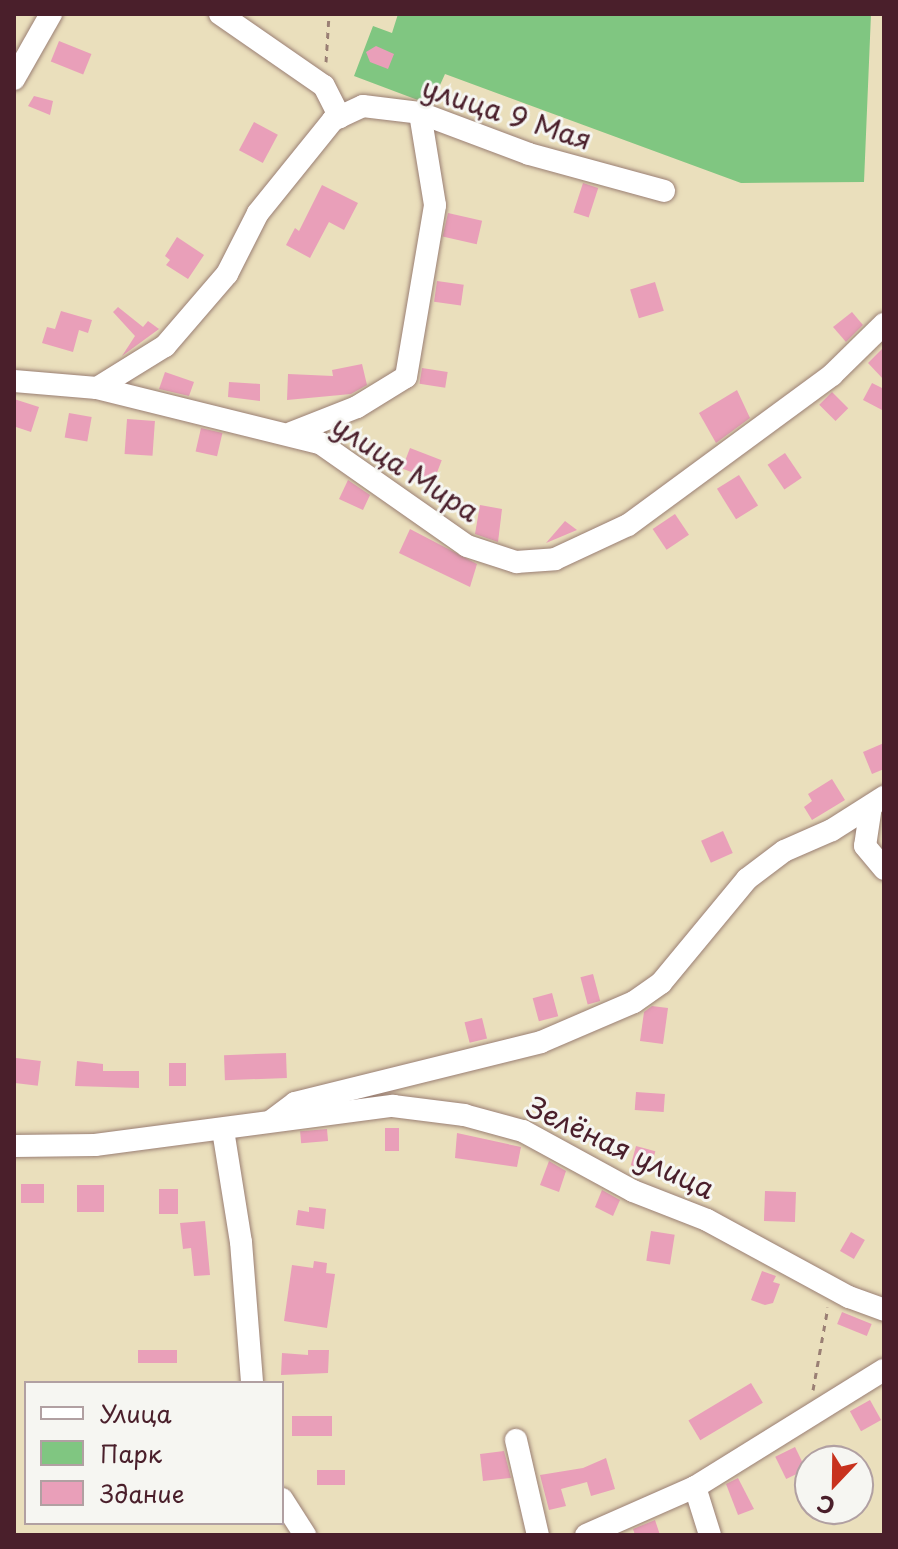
<!DOCTYPE html>
<html>
<head>
<meta charset="utf-8">
<style>
  body { margin:0 }
  #map { position:relative; width:898px; height:1549px; overflow:hidden; background:#eadfbc; font-family:"Playpen Sans",sans-serif }
  div>[style] { position:absolute }
  .green>* { inset:0; background:#80c681 }
  .building>* { inset:0; background:#e99fb9; transform-origin:0 0 }
  .path>* { height:3px; margin-top:-1.5px; transform-origin:0; background:repeating-linear-gradient(90deg,#9a7f74 0 6px,transparent 0 12px) }
  .roads { filter:drop-shadow(0 0 2px #9a7f74) drop-shadow(0 0 2px #9a7f74) }
  .minor>* { height:22px; margin:-11px; padding:0 11px; transform-origin:11px; border-radius:11px; background:#fff }
  span { translate:-50% -50%; white-space:nowrap; text-align:center; line-height:1.15; -webkit-text-stroke:6px #f6f6f2; paint-order:stroke }
  .street-label { font-size:28px; color:#4a1f2b }
  .frame { position:absolute; inset:0; border:16px solid #4a1f2b; pointer-events:none }
  .legend { position:absolute; left:24px; top:1381px; width:260px; height:144px; box-sizing:border-box; background:#f6f6f2; border:2px solid #b1a0a2; margin:0; padding:10px 14px; list-style:none; font-size:24px; color:#4a1f2b }
  .legend li { display:flex; align-items:center; gap:16px; height:40px }
  .legend b { width:40px; border:2px solid #b1a0a2 }
  .north { position:absolute; left:794px; top:1445px; width:80px; height:80px; box-sizing:border-box; background:#f6f6f2; border:2px solid #b1a0a2; border-radius:50%; rotate:202deg; font-size:22px; font-weight:700; line-height:32px; text-align:center; color:#4a1f2b }
  .north::after { content:''; display:block; margin:auto; width:28px; height:36px; background:#c8321e; clip-path:polygon(50% 0,100% 100%,50% 72%,0 100%) }
</style>
</head>
<body>
<div id="map">
  <div class="green">
    <i style="clip-path:polygon(398px 14px,871px 14px,864px 182px,741px 183px,445px 74px,431px 105px,354px 76px,373px 26px,392px 33px)"></i>
  </div>
  <div class="building">
    <i style="left:59px;top:41px;width:35px;height:22px;rotate:22deg"></i>
    <i style="clip-path:polygon(376px 46px,394px 54px,388px 69px,370px 62px,366px 52px)"></i>
    <i style="clip-path:polygon(34px 96px,53px 101px,50px 115px,28px 106px)"></i>
    <i style="left:254px;top:122px;width:27px;height:32px;rotate:28deg"></i>
    <i style="left:583px;top:183px;width:16px;height:31px;rotate:18deg"></i>
    <i style="clip-path:polygon(322px 185px,358px 203px,344px 230px,329px 222px,310px 258px,286px 245px,295px 228px,299px 231px)"></i>
    <i style="left:448px;top:213px;width:35px;height:24px;rotate:13deg"></i>
    <i style="clip-path:polygon(177px 237px,204px 255px,188px 279px,166px 265px,170px 260px,165px 256px)"></i>
    <i style="left:437px;top:281px;width:27px;height:21px;rotate:8deg"></i>
    <i style="left:655px;top:282px;width:30px;height:26px;rotate:73deg"></i>
    <i style="clip-path:polygon(118px 307px,143px 327px,148px 321px,159px 329px,122px 356px,135px 336px,113px 312px)"></i>
    <i style="clip-path:polygon(61px 311px,92px 320px,88px 333px,79px 330px,73px 352px,42px 343px,47px 327px,55px 329px)"></i>
    <i style="clip-path:polygon(852px 312px,863px 325px,846px 342px,833px 327px)"></i>
    <i style="clip-path:polygon(884px 347px,884px 380px,868px 363px)"></i>
    <i style="clip-path:polygon(362px 364px,367px 385px,351px 394px,287px 400px,288px 374px,333px 376px,332px 370px)"></i>
    <i style="left:422px;top:368px;width:26px;height:16px;rotate:9deg"></i>
    <i style="clip-path:polygon(165px 372px,194px 382px,189px 396px,159px 389px)"></i>
    <i style="clip-path:polygon(229px 382px,260px 384px,260px 401px,228px 397px)"></i>
    <i style="clip-path:polygon(872px 383px,884px 389px,884px 411px,863px 400px)"></i>
    <i style="clip-path:polygon(737px 390px,750px 418px,716px 443px,699px 413px)"></i>
    <i style="left:832px;top:392px;width:23px;height:18px;rotate:45deg"></i>
    <i style="clip-path:polygon(14px 399px,39px 407px,31px 432px,16px 427px)"></i>
    <i style="left:69px;top:413px;width:23px;height:25px;rotate:10deg"></i>
    <i style="left:127px;top:419px;width:28px;height:35px;rotate:4deg"></i>
    <i style="left:201px;top:428px;width:22px;height:24px;rotate:13deg"></i>
    <i style="left:410px;top:448px;width:34px;height:22px;rotate:21deg"></i>
    <i style="left:785px;top:453px;width:30px;height:21px;rotate:56deg"></i>
    <i style="left:739px;top:475px;width:36px;height:26px;rotate:58deg"></i>
    <i style="clip-path:polygon(348px 480px,370px 495px,363px 510px,339px 499px)"></i>
    <i style="clip-path:polygon(480px 505px,502px 509px,498px 542px,475px 534px)"></i>
    <i style="left:675px;top:514px;width:25px;height:27px;rotate:56deg"></i>
    <i style="clip-path:polygon(565px 521px,577px 530px,546px 543px)"></i>
    <i style="clip-path:polygon(410px 529px,477px 564px,470px 587px,399px 553px)"></i>
    <i style="clip-path:polygon(884px 743px,884px 769px,872px 774px,863px 752px)"></i>
    <i style="clip-path:polygon(832px 779px,845px 800px,812px 820px,804px 807px,812px 801px,808px 794px)"></i>
    <i style="left:723px;top:831px;width:24px;height:24px;rotate:66deg"></i>
    <i style="left:593px;top:974px;width:28px;height:13px;rotate:75deg"></i>
    <i style="left:552px;top:993px;width:24px;height:20px;rotate:75deg"></i>
    <i style="clip-path:polygon(652px 1006px,668px 1008px,663px 1044px,640px 1041px,644px 1012px)"></i>
    <i style="left:482px;top:1018px;width:21px;height:18px;rotate:76deg"></i>
    <i style="left:286px;top:1053px;width:25px;height:62px;rotate:88deg"></i>
    <i style="left:16px;top:1058px;width:25px;height:25px;rotate:7deg"></i>
    <i style="clip-path:polygon(77px 1061px,103px 1064px,103px 1071px,139px 1071px,139px 1088px,75px 1086px)"></i>
    <i style="left:169px;top:1063px;width:17px;height:23px"></i>
    <i style="left:636px;top:1092px;width:29px;height:18px;rotate:4deg"></i>
    <i style="left:385px;top:1128px;width:14px;height:23px"></i>
    <i style="left:327px;top:1129px;width:12px;height:27px;rotate:85deg"></i>
    <i style="clip-path:polygon(457px 1133px,521px 1147px,517px 1167px,455px 1158px)"></i>
    <i style="left:636px;top:1146px;width:20px;height:20px;rotate:15deg"></i>
    <i style="clip-path:polygon(549px 1161px,566px 1171px,559px 1192px,540px 1185px)"></i>
    <i style="left:44px;top:1184px;width:19px;height:23px;rotate:90deg"></i>
    <i style="left:104px;top:1185px;width:27px;height:27px;rotate:90deg"></i>
    <i style="left:159px;top:1189px;width:19px;height:25px"></i>
    <i style="clip-path:polygon(602px 1190px,620px 1200px,613px 1216px,595px 1207px)"></i>
    <i style="left:765px;top:1191px;width:31px;height:30px;rotate:2deg"></i>
    <i style="clip-path:polygon(309px 1207px,326px 1209px,324px 1229px,296px 1225px,298px 1210px,309px 1212px)"></i>
    <i style="clip-path:polygon(205px 1221px,210px 1275px,194px 1276px,191px 1248px,183px 1249px,180px 1223px)"></i>
    <i style="left:651px;top:1231px;width:24px;height:30px;rotate:9deg"></i>
    <i style="left:851px;top:1232px;width:16px;height:22px;rotate:30deg"></i>
    <i style="clip-path:polygon(314px 1261px,327px 1263px,326px 1273px,335px 1274px,327px 1328px,284px 1321px,292px 1265px,313px 1268px)"></i>
    <i style="clip-path:polygon(762px 1271px,776px 1276px,773px 1282px,780px 1284px,773px 1303px,765px 1305px,751px 1300px)"></i>
    <i style="left:842px;top:1312px;width:32px;height:13px;rotate:22deg"></i>
    <i style="left:177px;top:1350px;width:13px;height:39px;rotate:90deg"></i>
    <i style="clip-path:polygon(308px 1350px,329px 1350px,328px 1373px,281px 1375px,282px 1353px,308px 1355px)"></i>
    <i style="left:751px;top:1383px;width:23px;height:73px;rotate:59deg"></i>
    <i style="left:870px;top:1400px;width:23px;height:23px;rotate:61deg"></i>
    <i style="left:292px;top:1416px;width:40px;height:20px"></i>
    <i style="left:795px;top:1447px;width:25px;height:22px;rotate:64deg"></i>
    <i style="clip-path:polygon(504px 1451px,511px 1478px,483px 1481px,480px 1454px)"></i>
    <i style="clip-path:polygon(606px 1458px,615px 1489px,591px 1496px,587px 1482px,561px 1489px,566px 1506px,549px 1510px,540px 1475px,583px 1468px)"></i>
    <i style="left:345px;top:1470px;width:15px;height:28px;rotate:90deg"></i>
    <i style="clip-path:polygon(738px 1478px,754px 1509px,738px 1515px,726px 1484px)"></i>
    <i style="clip-path:polygon(655px 1520px,660px 1535px,635px 1535px,633px 1529px)"></i>
  </div>
  <div class="path">
    <i style="left:326px;top:62px;width:48px;rotate:-86.4deg"></i>
    <i style="left:813px;top:1390px;width:84px;rotate:-79.8deg"></i>
  </div>
  <div class="roads">
    <div class="minor">
      <i style="left:220px;top:14px;width:126px;rotate:34.7deg"></i>
      <i style="left:324px;top:86px;width:35px;rotate:63deg"></i>
      <i style="left:14px;top:79px;width:75px;rotate:-60.4deg"></i>
      <i style="left:14px;top:381px;width:83px;rotate:4.8deg"></i>
      <i style="left:97px;top:388px;width:230px;rotate:13.9deg"></i>
      <i style="left:320px;top:443px;width:179px;rotate:35deg"></i>
      <i style="left:467px;top:546px;width:52px;rotate:18.1deg"></i>
      <i style="left:516px;top:562px;width:39px;rotate:-4deg"></i>
      <i style="left:555px;top:559px;width:81px;rotate:-25deg"></i>
      <i style="left:628px;top:525px;width:253px;rotate:-36.3deg"></i>
      <i style="left:832px;top:375px;width:73px;rotate:-44.4deg"></i>
      <i style="left:97px;top:388px;width:80px;rotate:-31.7deg"></i>
      <i style="left:165px;top:346px;width:95px;rotate:-49.3deg"></i>
      <i style="left:227px;top:274px;width:68px;rotate:-63.1deg"></i>
      <i style="left:258px;top:213px;width:119px;rotate:-51.1deg"></i>
      <i style="left:333px;top:120px;width:33px;rotate:-25deg"></i>
      <i style="left:363px;top:106px;width:57px;rotate:7deg"></i>
      <i style="left:420px;top:113px;width:116px;rotate:20.6deg"></i>
      <i style="left:529px;top:154px;width:140px;rotate:15.3deg"></i>
      <i style="left:291px;top:433px;width:71px;rotate:-21.5deg"></i>
      <i style="left:357px;top:407px;width:57px;rotate:-31.5deg"></i>
      <i style="left:406px;top:377px;width:174px;rotate:-80.4deg"></i>
      <i style="left:435px;top:205px;width:93px;rotate:-99.3deg"></i>
      <i style="left:871px;top:806px;width:40px;rotate:98.5deg"></i>
      <i style="left:865px;top:846px;width:30px;rotate:50deg"></i>
      <i style="left:271px;top:1121px;width:30px;rotate:-37deg"></i>
      <i style="left:295px;top:1103px;width:253px;rotate:-13.9deg"></i>
      <i style="left:541px;top:1042px;width:101px;rotate:-23.3deg"></i>
      <i style="left:634px;top:1002px;width:33px;rotate:-35deg"></i>
      <i style="left:661px;top:983px;width:135px;rotate:-50.4deg"></i>
      <i style="left:747px;top:879px;width:46px;rotate:-37.1deg"></i>
      <i style="left:784px;top:851px;width:52px;rotate:-23.6deg"></i>
      <i style="left:832px;top:830px;width:62px;rotate:-32.4deg"></i>
      <i style="left:223px;top:1130px;width:113px;rotate:80.9deg"></i>
      <i style="left:241px;top:1242px;width:141px;rotate:85.5deg"></i>
      <i style="left:14px;top:1146px;width:81px;rotate:-0.7deg"></i>
      <i style="left:95px;top:1145px;width:301px;rotate:-7.5deg"></i>
      <i style="left:393px;top:1106px;width:72px;rotate:7.2deg"></i>
      <i style="left:464px;top:1115px;width:61px;rotate:15.2deg"></i>
      <i style="left:523px;top:1131px;width:125px;rotate:28.6deg"></i>
      <i style="left:633px;top:1191px;width:79px;rotate:21.4deg"></i>
      <i style="left:707px;top:1220px;width:162px;rotate:28.5deg"></i>
      <i style="left:849px;top:1297px;width:37px;rotate:20deg"></i>
      <i style="left:516px;top:1440px;width:98px;rotate:77deg"></i>
      <i style="left:695px;top:1487px;width:50px;rotate:72.6deg"></i>
      <i style="left:282px;top:1499px;width:43px;rotate:57.4deg"></i>
      <i style="left:586px;top:1535px;width:119px;rotate:-23.8deg"></i>
      <i style="left:695px;top:1487px;width:222px;rotate:-31.8deg"></i>
    </div>
  </div>
  <div class="street-label">
    <span style="left:507px;top:113px;rotate:18deg">улица 9 Мая</span>
    <span style="left:406px;top:468px;rotate:33deg">улица Мира</span>
    <span style="left:621px;top:1147px;rotate:25deg">Зелёная улица</span>
  </div>
  <div class="frame"></div>
  <ul class="legend">
  <li><b style="height:10px;background:#fff"></b>Улица</li>
  <li><b style="height:22px;background:#80c681"></b>Парк</li>
  <li><b style="height:22px;background:#e99fb9"></b>Здание</li>
  </ul>
  <div class="north">С</div>
</div>
</body>
</html>
